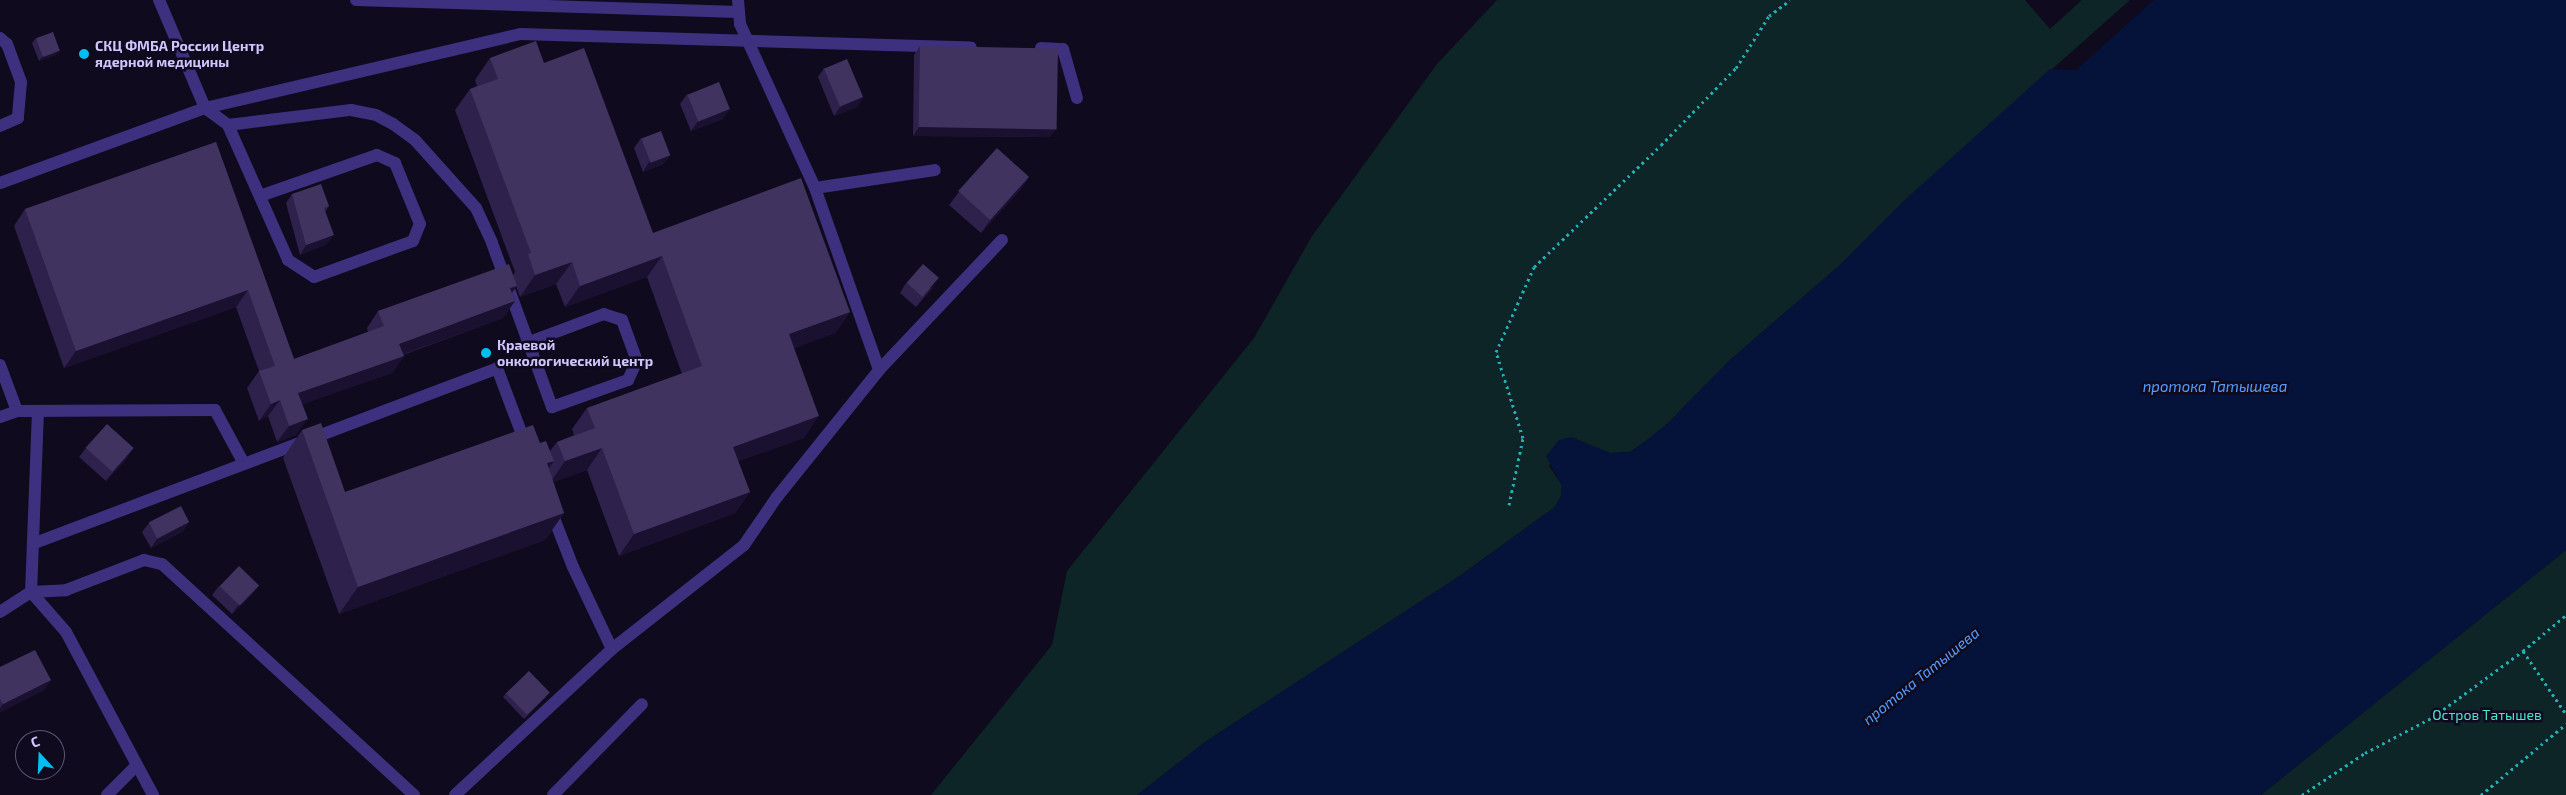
<!DOCTYPE html>
<html>
<head>
<meta charset="utf-8">
<style>
  body { margin:0 }
  #map { position:relative; width:2566px; height:795px; overflow:hidden; background:#0f0a1d; font-family:"Exo 2",sans-serif }
  div>[style] { position:absolute }
  .green>* { inset:0; background:#0d2527 }
  .water>* { inset:0; background:#05133a }
  .path>* { height:3px; margin-top:-1.5px; transform-origin:0; background:repeating-linear-gradient(90deg,#24aeb5 0 2.5px,transparent 0 6.5px) }
  .service>* { height:12px; margin:-6px; padding:0 6px; transform-origin:6px; border-radius:6px; background:#3d317f }
  .minor>* { height:12px; margin:-6px; padding:0 6px; transform-origin:6px; border-radius:6px; background:#3d317f }
  .wall>* { inset:0; background:#2e214c }
  .shaded-wall>* { inset:0; background:#1a1131 }
  .building>* { inset:0; background:#403360; transform-origin:0 0 }
  .dots>* { width:14px; height:14px; translate:-50% -50%; box-sizing:border-box; border:2px solid #0f0a1d; border-radius:50% }
  span { translate:-50% -50%; white-space:nowrap; text-align:center; line-height:1.15; -webkit-text-stroke:5px #0f0a1d; paint-order:stroke }
  .poi-label { font-size:14px; color:#d2c6ff; font-weight:700 }
  .left { translate:0 -50%; text-align:left }
  .park-label { font-size:14px; color:#4ae7d0 }
  .water-label { font-size:15px; color:#549dff; font-style:italic }
  .north { position:absolute; left:15px; top:730px; width:50px; height:50px; box-sizing:border-box; background:#0f0a1d; border:1px solid #5d5577; border-radius:50%; rotate:340deg; font-size:14px; font-weight:700; line-height:20px; text-align:center; color:#d2c6ff }
  .north::after { content:''; display:block; margin:auto; width:18px; height:22px; background:#00bef1; clip-path:polygon(50% 0,100% 100%,50% 72%,0 100%) }
</style>
</head>
<body>
<div id="map">
  <div class="green">
    <i style="clip-path:polygon(1497px 0,2025px 0,2050px 29px,2082px 0,2130px 0,1907px 198px,1840px 265px,1730px 360px,1666px 425px,1643px 443px,1630px 452px,1610px 453px,1571px 437px,1549px 466px,1562px 485px,1561px 496px,1555px 507px,1458px 577px,1205px 742px,1137px 795px,931px 795px,1052px 645px,1067px 571px,1254px 338px,1312px 236px,1437px 64px)"></i>
    <i style="clip-path:polygon(2566px 550px,2566px 795px,2261px 795px,2382px 697px)"></i>
  </div>
  <div class="water">
    <i style="clip-path:polygon(2154px 0,2566px 0,2566px 550px,2261px 795px,1137px 795px,1205px 742px,1458px 577px,1555px 507px,1561px 496px,1562px 486px,1546px 456px,1559px 440px,1571px 437px,1610px 453px,1630px 452px,1643px 443px,1666px 425px,1730px 360px,1840px 265px,1907px 198px,2050px 69px,2076px 70px)"></i>
  </div>
  <div class="path">
    <i style="left:1509px;top:505px;width:68px;rotate:-78.2deg"></i>
    <i style="left:1523px;top:438px;width:90px;rotate:-107.4deg"></i>
    <i style="left:1496px;top:352px;width:93px;rotate:-65.9deg"></i>
    <i style="left:1534px;top:267px;width:176px;rotate:-43.8deg"></i>
    <i style="left:1661px;top:145px;width:107px;rotate:-45.8deg"></i>
    <i style="left:1736px;top:68px;width:62px;rotate:-57.6deg"></i>
    <i style="left:1769px;top:16px;width:26px;rotate:-37deg"></i>
    <i style="left:2523px;top:651px;width:56px;rotate:-39.9deg"></i>
    <i style="left:2302px;top:795px;width:76px;rotate:-33.7deg"></i>
    <i style="left:2365px;top:753px;width:77px;rotate:-27.9deg"></i>
    <i style="left:2433px;top:717px;width:112px;rotate:-36.3deg"></i>
    <i style="left:2523px;top:651px;width:76px;rotate:55.7deg"></i>
    <i style="left:2481px;top:795px;width:111px;rotate:-39.9deg"></i>
  </div>
  <div class="service">
    <i style="left:159px;top:0;width:117px;rotate:66.9deg"></i>
    <i style="left:205px;top:108px;width:29px;rotate:36deg"></i>
    <i style="left:228px;top:125px;width:148px;rotate:66deg"></i>
    <i style="left:288px;top:260px;width:31px;rotate:33deg"></i>
    <i style="left:314px;top:277px;width:105px;rotate:-20deg"></i>
    <i style="left:413px;top:241px;width:18px;rotate:-68deg"></i>
    <i style="left:420px;top:224px;width:66px;rotate:-112.3deg"></i>
    <i style="left:395px;top:163px;width:20px;rotate:-156deg"></i>
    <i style="left:377px;top:155px;width:124px;rotate:160.7deg"></i>
    <i style="left:356px;top:0;width:383px;rotate:1.8deg"></i>
    <i style="left:738px;top:0;width:24px;rotate:85deg"></i>
    <i style="left:740px;top:24px;width:180px;rotate:65.4deg"></i>
    <i style="left:815px;top:188px;width:193px;rotate:70.6deg"></i>
    <i style="left:0;top:38px;width:9px;rotate:41deg"></i>
    <i style="left:7px;top:44px;width:40px;rotate:69.8deg"></i>
    <i style="left:21px;top:82px;width:36px;rotate:95deg"></i>
    <i style="left:18px;top:118px;width:20px;rotate:156deg"></i>
    <i style="left:1041px;top:48px;width:22px;rotate:3deg"></i>
    <i style="left:1063px;top:49px;width:51px;rotate:74.1deg"></i>
    <i style="left:228px;top:125px;width:124px;rotate:-7deg"></i>
    <i style="left:351px;top:110px;width:25px;rotate:11deg"></i>
    <i style="left:376px;top:115px;width:19px;rotate:28deg"></i>
    <i style="left:393px;top:124px;width:27px;rotate:36deg"></i>
    <i style="left:415px;top:140px;width:91px;rotate:48.1deg"></i>
    <i style="left:476px;top:208px;width:38px;rotate:65deg"></i>
    <i style="left:492px;top:243px;width:175px;rotate:69.9deg"></i>
    <i style="left:552px;top:407px;width:81px;rotate:-19.6deg"></i>
    <i style="left:628px;top:380px;width:21px;rotate:-65deg"></i>
    <i style="left:637px;top:361px;width:44px;rotate:-110.1deg"></i>
    <i style="left:622px;top:320px;width:19px;rotate:-162deg"></i>
    <i style="left:604px;top:314px;width:80px;rotate:159.5deg"></i>
    <i style="left:0;top:183px;width:218px;rotate:-20.1deg"></i>
    <i style="left:205px;top:108px;width:324px;rotate:-13.2deg"></i>
    <i style="left:520px;top:34px;width:451px;rotate:1.7deg"></i>
    <i style="left:815px;top:188px;width:121px;rotate:-8.5deg"></i>
    <i style="left:0;top:365px;width:49px;rotate:69.7deg"></i>
    <i style="left:17px;top:411px;width:21px"></i>
    <i style="left:38px;top:411px;width:181px;rotate:92.2deg"></i>
    <i style="left:31px;top:592px;width:35px;rotate:-3deg"></i>
    <i style="left:66px;top:590px;width:84px;rotate:-21deg"></i>
    <i style="left:144px;top:560px;width:18px;rotate:13deg"></i>
    <i style="left:162px;top:564px;width:342px;rotate:42.5deg"></i>
    <i style="left:0;top:417px;width:18px;rotate:-19deg"></i>
    <i style="left:17px;top:411px;width:198px;rotate:-0.3deg"></i>
    <i style="left:215px;top:410px;width:59px;rotate:61.7deg"></i>
    <i style="left:550px;top:508px;width:63px;rotate:68.7deg"></i>
    <i style="left:573px;top:567px;width:91px;rotate:64.6deg"></i>
    <i style="left:35px;top:543px;width:494px;rotate:-20.7deg"></i>
    <i style="left:497px;top:368px;width:82px;rotate:69.4deg"></i>
    <i style="left:107px;top:795px;width:41px;rotate:-45deg"></i>
    <i style="left:455px;top:795px;width:214px;rotate:-42.9deg"></i>
    <i style="left:612px;top:649px;width:168px;rotate:-38.2deg"></i>
    <i style="left:744px;top:545px;width:58px;rotate:-55.5deg"></i>
    <i style="left:777px;top:497px;width:163px;rotate:-51.2deg"></i>
    <i style="left:879px;top:370px;width:179px;rotate:-46.6deg"></i>
  </div>
  <div class="minor">
    <i style="left:0;top:612px;width:37px;rotate:-33deg"></i>
    <i style="left:31px;top:592px;width:53px;rotate:48.8deg"></i>
    <i style="left:66px;top:632px;width:185px;rotate:61.9deg"></i>
    <i style="left:553px;top:795px;width:127px;rotate:-45.6deg"></i>
  </div>
  <div class="wall">
    <i style="clip-path:polygon(36px 38px,56px 55px,39px 61px,32px 43px)"></i>
    <i style="clip-path:polygon(920px 46px,1057px 127px,1050px 137px,913px 136px,914px 55px)"></i>
    <i style="clip-path:polygon(490px 58px,544px 63px,653px 233px,850px 312px,835px 333px,794px 348px,804px 438px,738px 461px,750px 492px,735px 513px,619px 556px,587px 470px,553px 482px,564px 513px,545px 540px,339px 614px,283px 458px,302px 430px,345px 492px,540px 443px,550px 451px,557px 442px,574px 435px,572px 429px,587px 408px,682px 374px,647px 277px,565px 307px,556px 284px,520px 297px,516px 286px,512px 293px,515px 301px,503px 318px,403px 355px,404px 356px,392px 373px,302px 404px,296px 435px,277px 442px,268px 416px,259px 421px,247px 388px,259px 371px,236px 307px,64px 368px,14px 226px,25px 209px,216px 142px,294px 359px,368px 332px,367px 328px,378px 311px,513px 275px,515px 272px,455px 110px,470px 89px,477px 86px,475px 80px)"></i>
    <i style="clip-path:polygon(824px 68px,863px 97px,857px 107px,834px 116px,818px 77px)"></i>
    <i style="clip-path:polygon(687px 94px,723px 119px,691px 131px,680px 104px)"></i>
    <i style="clip-path:polygon(641px 138px,670px 155px,663px 164px,643px 172px,634px 148px)"></i>
    <i style="clip-path:polygon(1029px 177px,1020px 190px,981px 233px,949px 205px,959px 192px)"></i>
    <i style="clip-path:polygon(292px 194px,329px 206px,325px 212px,327px 244px,300px 255px,286px 203px)"></i>
    <i style="clip-path:polygon(906px 283px,933px 288px,916px 307px,900px 293px)"></i>
    <i style="clip-path:polygon(86px 448px,128px 457px,106px 481px,79px 457px)"></i>
    <i style="clip-path:polygon(189px 522px,182px 532px,151px 548px,142px 532px,149px 523px)"></i>
    <i style="clip-path:polygon(259px 585px,252px 594px,232px 614px,212px 595px,219px 586px)"></i>
    <i style="clip-path:polygon(0 667px,51px 680px,44px 690px,0 712px)"></i>
    <i style="clip-path:polygon(506px 693px,546px 697px,524px 719px,503px 697px)"></i>
  </div>
  <div class="shaded-wall">
    <i style="clip-path:polygon(60px 51px,56px 55px,39px 61px,42px 57px)"></i>
    <i style="clip-path:polygon(863px 97px,857px 107px,834px 116px,840px 107px)"></i>
    <i style="clip-path:polygon(730px 109px,723px 119px,691px 131px,698px 121px)"></i>
    <i style="clip-path:polygon(919px 127px,1057px 127px,1050px 137px,913px 136px)"></i>
    <i style="clip-path:polygon(670px 155px,663px 164px,643px 172px,649px 162px)"></i>
    <i style="clip-path:polygon(1029px 177px,1020px 190px,981px 233px,990px 220px)"></i>
    <i style="clip-path:polygon(334px 235px,327px 244px,300px 255px,306px 245px)"></i>
    <i style="clip-path:polygon(662px 256px,647px 277px,565px 307px,580px 286px)"></i>
    <i style="clip-path:polygon(572px 262px,556px 284px,520px 297px,535px 275px)"></i>
    <i style="clip-path:polygon(939px 278px,933px 288px,916px 307px,923px 298px)"></i>
    <i style="clip-path:polygon(517px 286px,505px 302px,510px 288px)"></i>
    <i style="clip-path:polygon(248px 290px,236px 307px,64px 368px,76px 351px)"></i>
    <i style="clip-path:polygon(515px 301px,503px 318px,387px 360px,399px 344px)"></i>
    <i style="clip-path:polygon(850px 312px,835px 333px,774px 356px,789px 334px)"></i>
    <i style="clip-path:polygon(404px 356px,392px 373px,287px 410px,298px 393px)"></i>
    <i style="clip-path:polygon(280px 400px,268px 416px,259px 421px,271px 404px)"></i>
    <i style="clip-path:polygon(819px 416px,804px 438px,718px 468px,733px 447px)"></i>
    <i style="clip-path:polygon(308px 419px,296px 435px,277px 442px,289px 426px)"></i>
    <i style="clip-path:polygon(134px 448px,128px 457px,106px 481px,113px 472px)"></i>
    <i style="clip-path:polygon(602px 448px,587px 470px,550px 483px,565px 461px)"></i>
    <i style="clip-path:polygon(554px 461px,534px 488px,547px 463px)"></i>
    <i style="clip-path:polygon(750px 492px,735px 513px,619px 556px,634px 534px)"></i>
    <i style="clip-path:polygon(564px 513px,545px 540px,339px 614px,358px 587px)"></i>
    <i style="clip-path:polygon(189px 522px,182px 532px,151px 548px,157px 539px)"></i>
    <i style="clip-path:polygon(259px 585px,252px 594px,232px 614px,238px 605px)"></i>
    <i style="clip-path:polygon(51px 680px,44px 690px,0 712px,0 708px,3px 704px)"></i>
  </div>
  <div class="building">
    <i style="left:53px;top:32px;width:20px;height:18px;rotate:70deg"></i>
    <i style="clip-path:polygon(536px 41px,544px 63px,584px 48px,653px 233px,801px 178px,850px 312px,789px 334px,819px 416px,733px 447px,750px 492px,634px 534px,602px 448px,565px 461px,557px 442px,595px 428px,587px 408px,702px 366px,662px 256px,580px 286px,572px 262px,535px 275px,528px 254px,531px 253px,470px 89px,498px 79px,490px 58px)"></i>
    <i style="left:920px;top:46px;width:138px;height:81px;rotate:1deg"></i>
    <i style="left:847px;top:59px;width:41px;height:25px;rotate:67deg"></i>
    <i style="left:719px;top:82px;width:29px;height:34px;rotate:68deg"></i>
    <i style="left:661px;top:131px;width:26px;height:21px;rotate:69deg"></i>
    <i style="clip-path:polygon(216px 142px,294px 359px,384px 326px,378px 311px,509px 264px,517px 286px,510px 288px,515px 301px,399px 344px,404px 356px,298px 393px,308px 419px,289px 426px,280px 400px,271px 404px,259px 371px,275px 366px,248px 290px,76px 351px,25px 209px)"></i>
    <i style="left:997px;top:148px;width:43px;height:58px;rotate:42deg"></i>
    <i style="clip-path:polygon(321px 184px,329px 206px,324px 208px,334px 235px,306px 245px,292px 194px)"></i>
    <i style="left:923px;top:264px;width:21px;height:25px;rotate:41deg"></i>
    <i style="clip-path:polygon(321px 423px,345px 492px,533px 425px,540px 443px,546px 441px,554px 461px,547px 463px,564px 513px,358px 587px,302px 430px)"></i>
    <i style="left:107px;top:424px;width:36px;height:32px;rotate:42deg"></i>
    <i style="left:181px;top:506px;width:18px;height:36px;rotate:63deg"></i>
    <i style="left:239px;top:566px;width:28px;height:28px;rotate:44deg"></i>
    <i style="clip-path:polygon(35px 650px,51px 680px,3px 704px,0 699px,0 667px)"></i>
    <i style="left:529px;top:671px;width:30px;height:32px;rotate:46deg"></i>
  </div>
  <div class="dots">
    <i style="left:84px;top:54px;background:#00bef1"></i>
    <i style="left:486px;top:353px;background:#00bef1"></i>
  </div>
  <div class="poi-label">
    <span class="left" style="left:95px;top:54px">СКЦ ФМБА России Центр<br>ядерной медицины</span>
    <span class="left" style="left:497px;top:353px">Краевой<br>онкологический центр</span>
  </div>
  <div class="park-label">
    <span style="left:2487px;top:715px">Остров Татышев</span>
  </div>
  <div class="water-label">
    <span style="left:2215px;top:387px">протока Татышева</span>
    <span style="left:1921px;top:676px;rotate:-39deg">протока Татышева</span>
  </div>
  <div class="north">С</div>
</div>
</body>
</html>
